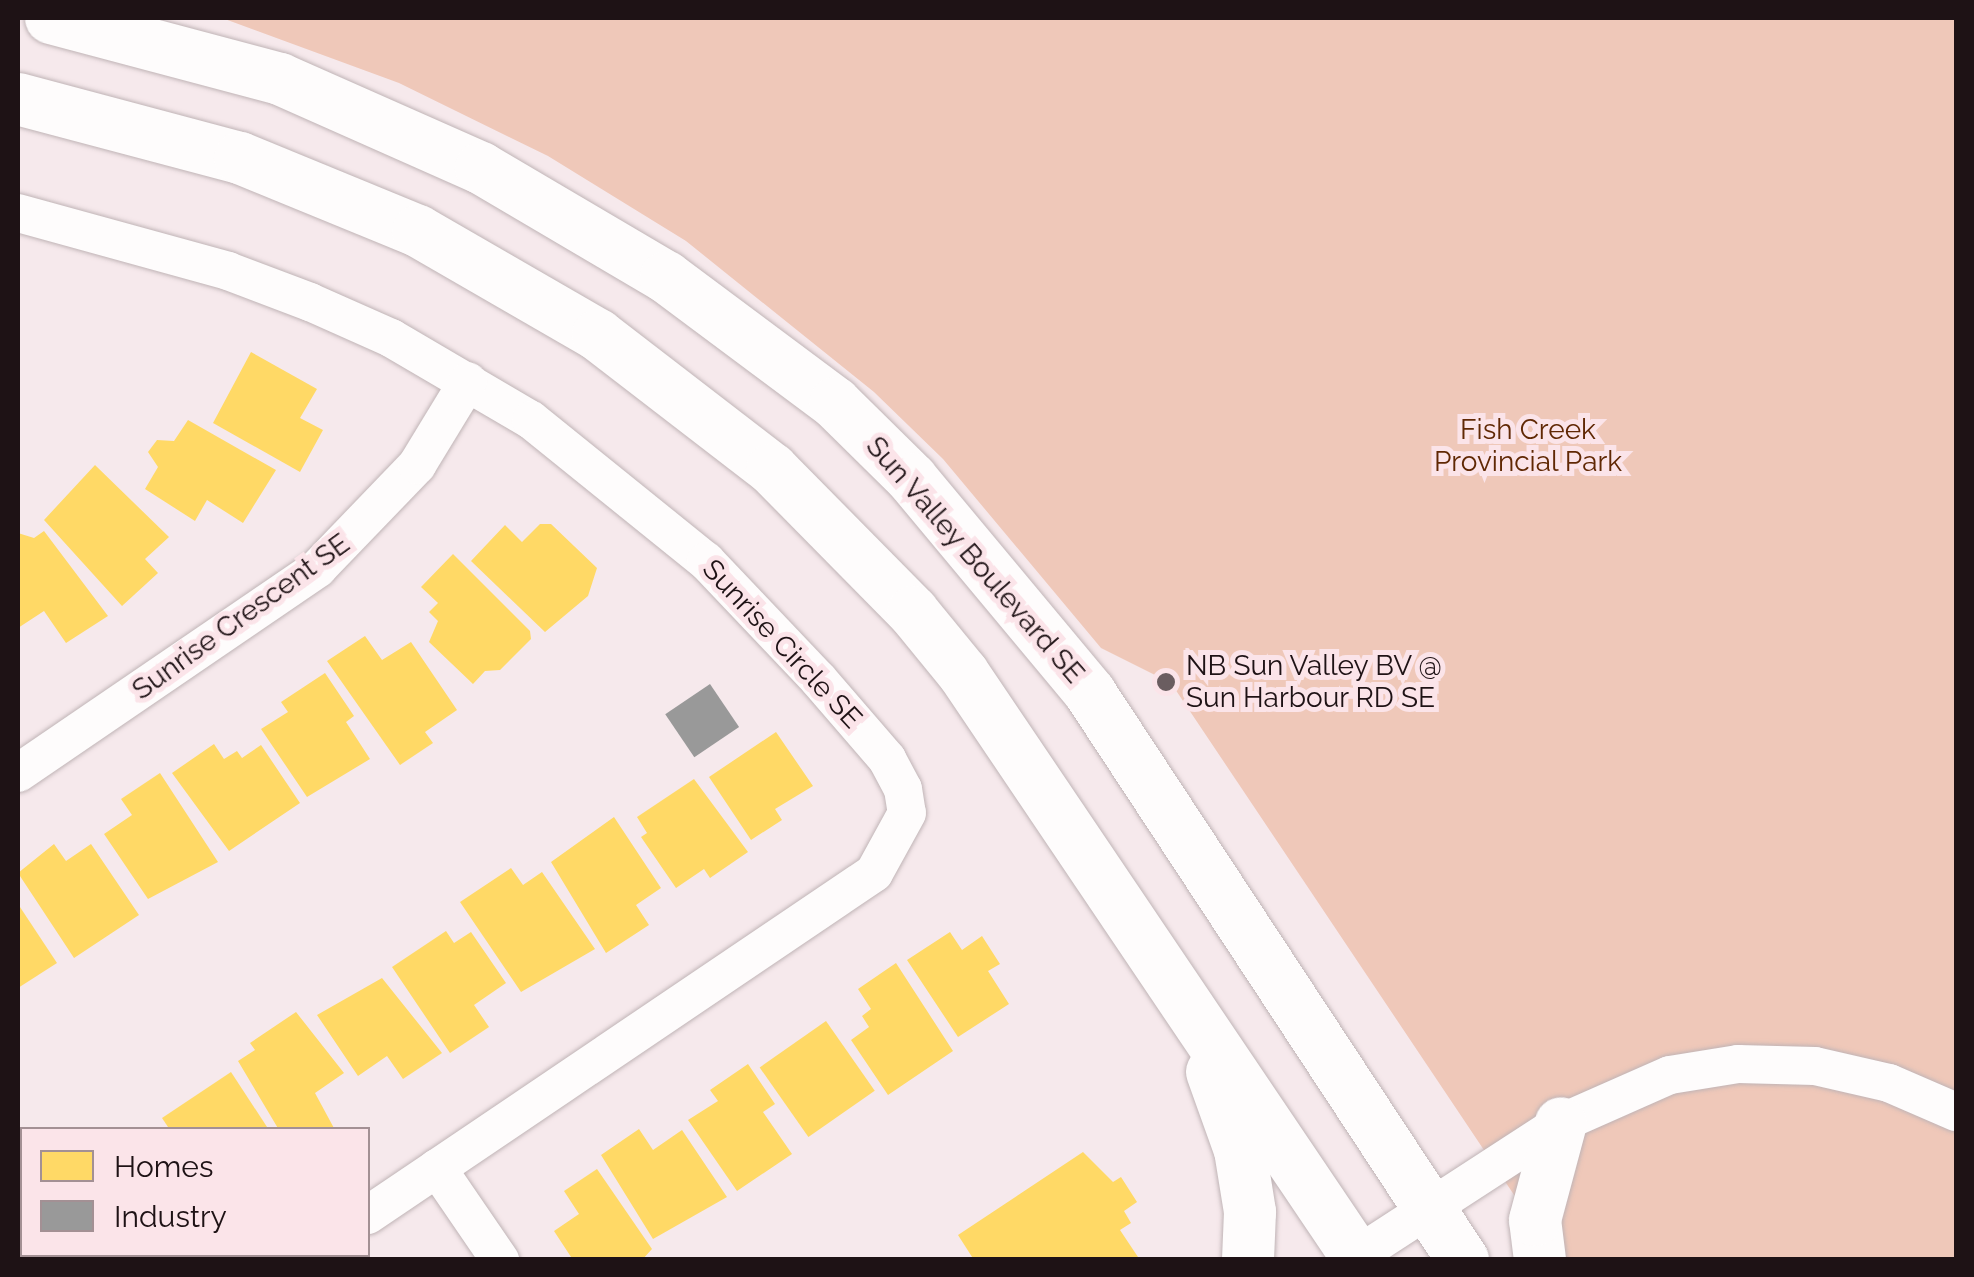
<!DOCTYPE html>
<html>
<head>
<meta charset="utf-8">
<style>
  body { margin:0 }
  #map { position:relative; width:1974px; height:1277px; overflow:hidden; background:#f6e9ec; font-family:Raleway,sans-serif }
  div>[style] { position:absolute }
  .green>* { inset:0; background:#efc8b9 }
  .homes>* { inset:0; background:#ffd966; transform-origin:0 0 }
  .industry>* { inset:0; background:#999; transform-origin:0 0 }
  .roads { filter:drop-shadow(0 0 2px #c0b4b6) drop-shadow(0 0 2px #c0b4b6) }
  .minor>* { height:38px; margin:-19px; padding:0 19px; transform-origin:19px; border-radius:19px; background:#fefcfc }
  .secondary>* { height:52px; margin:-26px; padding:0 26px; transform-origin:26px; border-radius:26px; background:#fefcfc }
  .dots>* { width:28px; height:28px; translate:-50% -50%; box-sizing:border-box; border:5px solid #fbe4e9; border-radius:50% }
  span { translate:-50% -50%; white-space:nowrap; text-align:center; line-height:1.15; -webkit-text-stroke:10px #fbe4e9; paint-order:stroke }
  .park-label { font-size:28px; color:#602804 }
  .street-label { font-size:28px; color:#1e1215 }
  .poi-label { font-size:28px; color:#1e1215 }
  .left { translate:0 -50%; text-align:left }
  .frame { position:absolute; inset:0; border:20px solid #1e1215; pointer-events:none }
  .legend { position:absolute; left:20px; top:1127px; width:350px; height:130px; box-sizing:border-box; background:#fbe4e9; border:2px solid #a39094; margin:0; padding:12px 18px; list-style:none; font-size:30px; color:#1e1215 }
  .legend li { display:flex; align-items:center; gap:20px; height:50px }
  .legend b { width:50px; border:2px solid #a39094 }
</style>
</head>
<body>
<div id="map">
  <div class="green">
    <i style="clip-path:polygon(222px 18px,1956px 18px,1956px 1259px,1557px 1259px,1171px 683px,1101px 648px,943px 459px,874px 392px,686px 241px,548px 156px,399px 83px)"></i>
  </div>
  <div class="homes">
    <i style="clip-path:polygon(251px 352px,317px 389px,300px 418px,323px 430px,300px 472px,213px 423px)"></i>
    <i style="clip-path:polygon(188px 420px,276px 470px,243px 523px,207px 500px,195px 521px,145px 489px,158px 467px,148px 452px,157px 440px,174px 441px)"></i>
    <i style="clip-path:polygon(95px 465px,169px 537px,145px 559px,158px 573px,122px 606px,44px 520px)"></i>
    <i style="clip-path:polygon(540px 524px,551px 524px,597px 568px,588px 596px,545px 632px,471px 561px,505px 525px,522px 542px)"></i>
    <i style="clip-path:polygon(44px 531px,108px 616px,66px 643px,44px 611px,18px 628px,18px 533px,34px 538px)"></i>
    <i style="clip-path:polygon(453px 554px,530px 631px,531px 639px,500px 670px,485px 671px,473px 684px,429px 642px,438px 621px,429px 612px,438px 603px,421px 587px)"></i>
    <i style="clip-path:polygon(365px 636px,382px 660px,411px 642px,457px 710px,425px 732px,433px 743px,400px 765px,327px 661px)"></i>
    <i style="clip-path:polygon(325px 673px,354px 716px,346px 722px,370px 759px,307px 797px,261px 729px,288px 712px,281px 702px)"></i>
    <i style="clip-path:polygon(776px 732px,813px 786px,775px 809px,782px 820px,751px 840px,709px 777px)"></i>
    <i style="clip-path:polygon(214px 744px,224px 759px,237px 751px,242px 758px,261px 745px,300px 803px,229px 851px,172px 773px)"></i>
    <i style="clip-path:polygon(160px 773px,218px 862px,148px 899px,104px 834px,132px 815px,121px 799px)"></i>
    <i style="clip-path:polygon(694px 779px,748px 852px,710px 878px,704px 869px,676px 888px,641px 837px,647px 833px,637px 817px)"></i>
    <i style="clip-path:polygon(614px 817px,661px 888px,636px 905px,649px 925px,606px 953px,551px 862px)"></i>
    <i style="clip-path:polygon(54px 844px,66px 861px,91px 844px,139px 915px,74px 958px,18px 873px)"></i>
    <i style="clip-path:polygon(511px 868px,523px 885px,542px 872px,595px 949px,521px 992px,460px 902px)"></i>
    <i style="clip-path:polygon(18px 904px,57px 963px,18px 988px)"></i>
    <i style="clip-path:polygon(446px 931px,454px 943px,471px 932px,506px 983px,474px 1005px,489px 1027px,450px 1053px,392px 967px)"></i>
    <i style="clip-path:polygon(950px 932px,962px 950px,982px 936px,1000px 964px,988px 971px,1009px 1004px,958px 1037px,907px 960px)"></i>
    <i style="clip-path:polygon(896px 963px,953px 1051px,888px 1095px,851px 1040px,869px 1027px,862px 1016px,871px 1009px,858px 989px)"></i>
    <i style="clip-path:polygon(382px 978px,442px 1053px,403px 1079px,387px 1056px,358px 1076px,317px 1015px)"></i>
    <i style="clip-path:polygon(296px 1012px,344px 1073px,315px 1093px,335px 1130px,279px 1130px,238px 1061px,255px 1050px,250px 1043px)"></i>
    <i style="left:826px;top:1021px;width:85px;height:81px;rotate:55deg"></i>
    <i style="clip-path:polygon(748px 1064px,775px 1104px,763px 1112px,792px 1154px,737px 1191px,688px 1120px,718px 1101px,710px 1090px)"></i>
    <i style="clip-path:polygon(231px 1072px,269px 1130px,170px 1130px,162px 1118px)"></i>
    <i style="clip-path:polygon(639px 1129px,653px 1150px,682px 1130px,727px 1197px,653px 1239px,601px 1155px)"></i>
    <i style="clip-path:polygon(1083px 1152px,1113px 1182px,1121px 1177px,1137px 1202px,1124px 1211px,1131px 1223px,1120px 1230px,1140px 1260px,974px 1260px,958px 1235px)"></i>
    <i style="clip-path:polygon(597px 1169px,652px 1249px,642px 1260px,573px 1260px,554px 1231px,579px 1214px,564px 1191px)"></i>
    <i style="left:34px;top:1254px;width:95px;height:7px"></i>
  </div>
  <div class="industry">
    <i style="left:710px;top:684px;width:52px;height:54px;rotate:56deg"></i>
  </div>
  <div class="roads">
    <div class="minor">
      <i style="left:18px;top:213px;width:218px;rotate:15.4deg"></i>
      <i style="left:228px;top:271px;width:88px;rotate:20.7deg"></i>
      <i style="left:310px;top:302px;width:89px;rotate:24deg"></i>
      <i style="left:391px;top:338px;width:162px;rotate:30.4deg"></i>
      <i style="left:531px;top:420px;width:225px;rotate:38.9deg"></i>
      <i style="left:706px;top:561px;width:163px;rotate:46.5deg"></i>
      <i style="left:818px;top:679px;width:106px;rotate:49.2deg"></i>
      <i style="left:887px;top:759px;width:34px;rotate:62deg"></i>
      <i style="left:903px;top:789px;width:24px;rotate:81deg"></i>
      <i style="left:907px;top:813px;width:68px;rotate:118.8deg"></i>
      <i style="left:874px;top:873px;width:611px;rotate:145.95deg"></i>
      <i style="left:18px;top:773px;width:363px;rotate:-34.3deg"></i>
      <i style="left:318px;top:568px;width:143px;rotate:-46.1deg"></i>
      <i style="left:417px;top:465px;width:98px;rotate:-58.7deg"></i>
      <i style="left:437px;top:1168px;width:112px;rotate:55.6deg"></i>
      <i style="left:302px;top:1260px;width:9px;rotate:-41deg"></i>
      <i style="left:1350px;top:1260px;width:252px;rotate:-33deg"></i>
      <i style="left:1561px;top:1123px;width:119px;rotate:-23.8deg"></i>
      <i style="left:1670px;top:1075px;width:69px;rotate:-9.2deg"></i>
      <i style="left:1738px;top:1064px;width:77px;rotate:1.5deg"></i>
      <i style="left:1815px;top:1066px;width:76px;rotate:12.9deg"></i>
      <i style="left:1889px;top:1083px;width:73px;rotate:23.4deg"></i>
    </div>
    <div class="secondary">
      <i style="left:51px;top:18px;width:237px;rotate:14.9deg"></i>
      <i style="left:280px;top:79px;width:220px;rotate:23.9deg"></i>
      <i style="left:481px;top:168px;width:215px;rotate:30.5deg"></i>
      <i style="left:666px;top:277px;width:211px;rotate:36.7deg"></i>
      <i style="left:835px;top:403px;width:108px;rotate:44.6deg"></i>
      <i style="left:912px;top:479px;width:278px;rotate:50.2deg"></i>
      <i style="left:1090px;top:693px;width:679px;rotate:56.66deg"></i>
      <i style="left:18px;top:99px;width:230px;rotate:14.9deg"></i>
      <i style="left:240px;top:158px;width:192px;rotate:22.3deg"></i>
      <i style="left:418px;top:231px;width:208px;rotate:30deg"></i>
      <i style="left:598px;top:335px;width:220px;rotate:37.6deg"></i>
      <i style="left:772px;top:469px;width:201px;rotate:45.4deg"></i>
      <i style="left:913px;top:612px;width:79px;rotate:50.7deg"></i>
      <i style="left:963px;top:673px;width:708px;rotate:56deg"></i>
      <i style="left:1212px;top:1072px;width:83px;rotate:70.3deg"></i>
      <i style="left:1240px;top:1150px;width:63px;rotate:80.8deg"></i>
      <i style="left:1250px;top:1212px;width:48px;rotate:92.4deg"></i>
      <i style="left:1540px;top:1260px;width:40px;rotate:-97.1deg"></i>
      <i style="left:1535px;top:1220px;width:100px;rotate:-75deg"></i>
    </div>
  </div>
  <div class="dots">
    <i style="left:1166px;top:682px;background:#6a5d60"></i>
  </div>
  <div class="park-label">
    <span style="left:1528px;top:446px">Fish Creek<br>Provincial Park</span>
  </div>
  <div class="street-label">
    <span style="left:975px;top:560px;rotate:49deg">Sun Valley Boulevard SE</span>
    <span style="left:241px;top:617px;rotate:-36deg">Sunrise Crescent SE</span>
    <span style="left:782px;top:644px;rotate:47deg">Sunrise Circle SE</span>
  </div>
  <div class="poi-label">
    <span class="left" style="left:1186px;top:682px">NB Sun Valley BV @<br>Sun Harbour RD SE</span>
  </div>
  <div class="frame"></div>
  <ul class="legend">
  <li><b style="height:28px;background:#ffd966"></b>Homes</li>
  <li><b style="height:28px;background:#999"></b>Industry</li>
  </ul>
</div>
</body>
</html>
